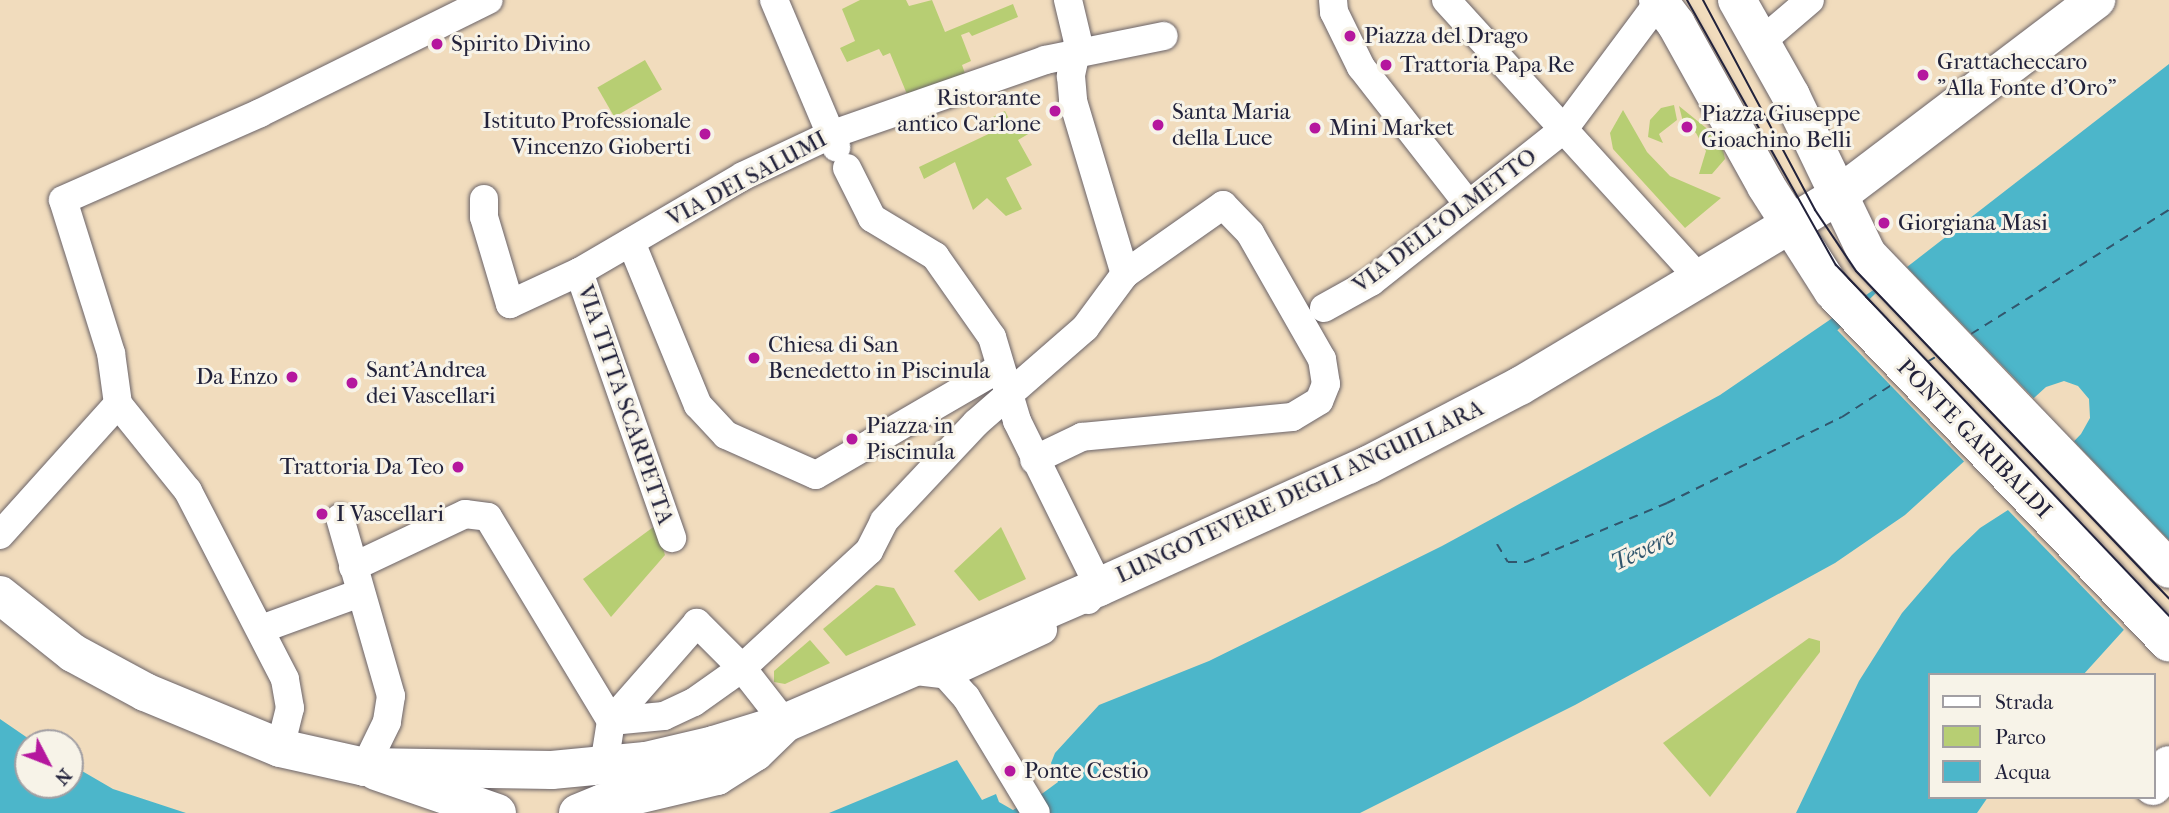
<!DOCTYPE html>
<html>
<head>
<meta charset="utf-8">
<style>
  body { margin:0 }
  #map { position:relative; width:2169px; height:813px; overflow:hidden; background:#f1dcbd; font-family:"IM FELL French Canon",serif }
  div>[style] { position:absolute }
  .green>* { inset:0; background:#b7ce73; transform-origin:0 0 }
  .water>* { inset:0; background:#4cb6ca }
  .pier>* { inset:0; background:#f1dcbd; transform-origin:0 0 }
  .ferry>* { height:2px; margin-top:-1px; transform-origin:0; background:repeating-linear-gradient(90deg,#31566d 0 9px,transparent 0 16px) }
  .roads { filter:drop-shadow(0 0 2px #6a6368) drop-shadow(0 0 2px #6a6368) }
  .minor>* { height:28px; margin:-14px; padding:0 14px; transform-origin:14px; border-radius:14px; background:#fff }
  .secondary>* { height:38px; margin:-19px; padding:0 19px; transform-origin:19px; border-radius:19px; background:#fff }
  .primary>* { height:38px; margin:-19px; padding:0 19px; transform-origin:19px; border-radius:19px; background:#fff }
  .tram>* { height:2px; margin:-1px; padding:0 1px; transform-origin:1px; border-radius:1px; background:#22223b }
  .dots>* { width:19px; height:19px; translate:-50% -50%; box-sizing:border-box; border:4px solid #f7f3e8; border-radius:50% }
  span { translate:-50% -50%; white-space:nowrap; text-align:center; line-height:1.15; -webkit-text-stroke:6px #f7f3e8; paint-order:stroke }
  .poi-label { font-size:23px; color:#22223b }
  .left { translate:0 -50%; text-align:left }
  .right { translate:-100% -50%; text-align:right }
  .street-label { font-size:23px; color:#22223b }
  .water-label { font-size:24px; color:#31566d; font-style:italic }
  .legend { position:absolute; left:1928px; top:673px; width:228px; height:126px; box-sizing:border-box; background:#f7f3e8; border:2px solid #a29fa3; margin:0; padding:9px 12px; list-style:none; font-size:21px; color:#22223b }
  .legend li { display:flex; align-items:center; gap:14px; height:35px }
  .legend b { width:35px; border:2px solid #a29fa3 }
  .north { position:absolute; left:14px; top:729px; width:70px; height:70px; box-sizing:border-box; background:#f7f3e8; border:2px solid #a29fa3; border-radius:50%; rotate:132deg; font-size:19px; font-weight:700; line-height:28px; text-align:center; color:#22223b }
  .north::after { content:''; display:block; margin:auto; width:24px; height:32px; background:#b5179e; clip-path:polygon(50% 0,100% 100%,50% 72%,0 100%) }
</style>
</head>
<body>
<div id="map">
  <div class="green">
    <i style="clip-path:polygon(860px 0,906px 0,909px 6px,932px 0,945px 32px,1013px 4px,1018px 17px,972px 36px,969px 32px,961px 35px,971px 61px,962px 65px,967px 79px,909px 99px,890px 53px,883px 56px,879px 49px,847px 62px,840px 48px,855px 41px,842px 9px)"></i>
    <i style="left:645px;top:60px;width:34px;height:55px;rotate:60deg"></i>
    <i style="clip-path:polygon(1674px 105px,1677px 120px,1659px 134px,1663px 143px,1648px 137px,1650px 120px,1661px 108px)"></i>
    <i style="clip-path:polygon(1679px 106px,1721px 140px,1725px 159px,1712px 174px,1699px 174px,1706px 151px,1696px 133px,1683px 122px)"></i>
    <i style="clip-path:polygon(1623px 110px,1647px 152px,1670px 176px,1721px 198px,1685px 228px,1613px 149px,1610px 133px)"></i>
    <i style="clip-path:polygon(1005px 111px,1015px 131px,1032px 122px,1035px 130px,1018px 140px,1032px 165px,1006px 178px,1022px 209px,1006px 216px,987px 198px,973px 210px,955px 162px,924px 179px,919px 167px,999px 129px,993px 117px)"></i>
    <i style="clip-path:polygon(656px 525px,665px 555px,611px 617px,583px 579px)"></i>
    <i style="clip-path:polygon(1001px 527px,1026px 579px,979px 601px,954px 571px)"></i>
    <i style="clip-path:polygon(876px 585px,894px 588px,916px 625px,846px 656px,823px 629px)"></i>
    <i style="clip-path:polygon(1809px 638px,1820px 641px,1820px 652px,1710px 797px,1663px 743px)"></i>
    <i style="clip-path:polygon(810px 640px,830px 663px,785px 684px,774px 682px,774px 671px)"></i>
  </div>
  <div class="water">
    <i style="clip-path:polygon(2169px 64px,2169px 580px,2083px 675px,1929px 675px,1929px 797px,1988px 797px,1977px 813px,1796px 813px,1859px 681px,1902px 613px,1952px 555px,1980px 528px,2008px 510px,2081px 434px,2090px 418px,2089px 399px,2078px 386px,2064px 381px,2046px 387px,1905px 515px,1835px 563px,1575px 705px,1360px 813px,829px 813px,957px 760px,982px 800px,996px 794px,999px 802px,1013px 810px,1043px 793px,1058px 782px,1051px 763px,1055px 753px,1099px 705px,1209px 661px,1442px 546px,1720px 395px,1907px 267px)"></i>
    <i style="clip-path:polygon(0 719px,35px 743px,28px 743px,28px 785px,70px 785px,70px 764px,113px 789px,186px 813px,0 813px)"></i>
  </div>
  <div class="pier">
    <i style="left:1905px;top:265px;width:189px;height:94px;rotate:46deg"></i>
    <i style="clip-path:polygon(2072px 439px,2169px 540px,2169px 586px,2125px 631px,2006px 508px)"></i>
  </div>
  <div class="ferry">
    <i style="left:1971px;top:334px;width:234px;rotate:-32.1deg"></i>
    <i style="left:1927px;top:362px;width:12px;rotate:-31deg"></i>
    <i style="left:1497px;top:544px;width:21px;rotate:59deg"></i>
    <i style="left:1508px;top:562px;width:18px"></i>
    <i style="left:1526px;top:562px;width:153px;rotate:-22.7deg"></i>
    <i style="left:1667px;top:503px;width:195px;rotate:-26.2deg"></i>
    <i style="left:1842px;top:417px;width:64px;rotate:-32.9deg"></i>
  </div>
  <div class="roads">
    <div class="minor">
      <i style="left:774px;top:0;width:160px;rotate:67.1deg"></i>
      <i style="left:1068px;top:0;width:43px;rotate:76.6deg"></i>
      <i style="left:1078px;top:42px;width:35px;rotate:102deg"></i>
      <i style="left:1071px;top:76px;width:25px;rotate:85deg"></i>
      <i style="left:1073px;top:101px;width:181px;rotate:73.3deg"></i>
      <i style="left:1333px;top:0;width:12px;rotate:85deg"></i>
      <i style="left:1334px;top:12px;width:61px;rotate:63.9deg"></i>
      <i style="left:1361px;top:67px;width:174px;rotate:52deg"></i>
      <i style="left:1446px;top:0;width:379px;rotate:47.7deg"></i>
      <i style="left:1762px;top:41px;width:63px;rotate:-40.5deg"></i>
      <i style="left:847px;top:168px;width:56px;rotate:63.4deg"></i>
      <i style="left:872px;top:218px;width:74px;rotate:31.1deg"></i>
      <i style="left:935px;top:256px;width:99px;rotate:54.9deg"></i>
      <i style="left:992px;top:337px;width:88px;rotate:73.4deg"></i>
      <i style="left:1017px;top:421px;width:185px;rotate:63.7deg"></i>
      <i style="left:1099px;top:587px;width:17px;rotate:130deg"></i>
      <i style="left:484px;top:199px;width:18px;rotate:90deg"></i>
      <i style="left:484px;top:217px;width:91px;rotate:73.4deg"></i>
      <i style="left:510px;top:304px;width:76px;rotate:-24.9deg"></i>
      <i style="left:579px;top:272px;width:190px;rotate:-30.3deg"></i>
      <i style="left:743px;top:176px;width:96px;rotate:-25.2deg"></i>
      <i style="left:830px;top:135px;width:228px;rotate:-19.2deg"></i>
      <i style="left:1045px;top:60px;width:121px;rotate:-11.4deg"></i>
      <i style="left:631px;top:242px;width:176px;rotate:67.7deg"></i>
      <i style="left:698px;top:405px;width:41px;rotate:47deg"></i>
      <i style="left:726px;top:435px;width:98px;rotate:24deg"></i>
      <i style="left:816px;top:475px;width:213px;rotate:-30.2deg"></i>
      <i style="left:579px;top:272px;width:282px;rotate:70.7deg"></i>
      <i style="left:1324px;top:308px;width:54px;rotate:-29deg"></i>
      <i style="left:1371px;top:282px;width:246px;rotate:-38.4deg"></i>
      <i style="left:1564px;top:129px;width:161px;rotate:-53.3deg"></i>
      <i style="left:340px;top:518px;width:185px;rotate:74deg"></i>
      <i style="left:391px;top:696px;width:26px;rotate:99deg"></i>
      <i style="left:387px;top:722px;width:50px;rotate:116.1deg"></i>
      <i style="left:0;top:535px;width:176px;rotate:-48deg"></i>
      <i style="left:353px;top:567px;width:124px;rotate:-25.3deg"></i>
      <i style="left:465px;top:514px;width:23px;rotate:7deg"></i>
      <i style="left:488px;top:517px;width:238px;rotate:58.9deg"></i>
      <i style="left:611px;top:721px;width:45px;rotate:99deg"></i>
      <i style="left:261px;top:629px;width:105px;rotate:-20deg"></i>
      <i style="left:908px;top:670px;width:38px;rotate:7deg"></i>
      <i style="left:946px;top:675px;width:107px;rotate:-24.9deg"></i>
      <i style="left:946px;top:675px;width:30px;rotate:48deg"></i>
      <i style="left:966px;top:697px;width:135px;rotate:58.9deg"></i>
      <i style="left:785px;top:723px;width:70px;rotate:-128deg"></i>
      <i style="left:742px;top:668px;width:64px;rotate:-135deg"></i>
      <i style="left:697px;top:623px;width:130px;rotate:131.3deg"></i>
      <i style="left:611px;top:721px;width:53px;rotate:-5.4deg"></i>
      <i style="left:664px;top:716px;width:33px;rotate:-25deg"></i>
      <i style="left:694px;top:702px;width:59px;rotate:-35.3deg"></i>
      <i style="left:742px;top:668px;width:173px;rotate:-42.7deg"></i>
      <i style="left:869px;top:551px;width:34px;rotate:-63deg"></i>
      <i style="left:884px;top:521px;width:134px;rotate:-46.8deg"></i>
      <i style="left:976px;top:423px;width:145px;rotate:-41.1deg"></i>
      <i style="left:1085px;top:328px;width:67px;rotate:-53.5deg"></i>
      <i style="left:1125px;top:274px;width:120px;rotate:-35.1deg"></i>
      <i style="left:1223px;top:205px;width:39px;rotate:46deg"></i>
      <i style="left:1250px;top:233px;width:145px;rotate:60.3deg"></i>
      <i style="left:1322px;top:359px;width:25px;rotate:81deg"></i>
      <i style="left:1326px;top:384px;width:18px;rotate:112deg"></i>
      <i style="left:1319px;top:401px;width:31px;rotate:149deg"></i>
      <i style="left:1292px;top:417px;width:211px;rotate:174.6deg"></i>
      <i style="left:1082px;top:437px;width:53px;rotate:154.4deg"></i>
      <i style="left:280px;top:748px;width:41px;rotate:-76deg"></i>
      <i style="left:290px;top:708px;width:29px;rotate:-100deg"></i>
      <i style="left:285px;top:679px;width:212px;rotate:-117.3deg"></i>
      <i style="left:188px;top:491px;width:112px;rotate:-128.8deg"></i>
      <i style="left:118px;top:404px;width:51px;rotate:-97.8deg"></i>
      <i style="left:111px;top:353px;width:160px;rotate:-107.4deg"></i>
      <i style="left:63px;top:200px;width:215px;rotate:-23.8deg"></i>
      <i style="left:260px;top:113px;width:255px;rotate:-26.3deg"></i>
    </div>
    <div class="secondary">
      <i style="left:1658px;top:0;width:30px;rotate:53deg"></i>
      <i style="left:1676px;top:24px;width:185px;rotate:60.9deg"></i>
      <i style="left:1766px;top:186px;width:125px;rotate:57.5deg"></i>
      <i style="left:1833px;top:291px;width:486px;rotate:46.3deg"></i>
      <i style="left:1737px;top:0;width:110px;rotate:60.6deg"></i>
      <i style="left:1791px;top:96px;width:175px;rotate:64.3deg"></i>
      <i style="left:1867px;top:254px;width:436px;rotate:46.2deg"></i>
      <i style="left:376px;top:771px;width:128px;rotate:19.1deg"></i>
      <i style="left:578px;top:813px;width:27px;rotate:-22deg"></i>
      <i style="left:603px;top:803px;width:117px;rotate:-13.3deg"></i>
      <i style="left:717px;top:776px;width:45px;rotate:-32.3deg"></i>
      <i style="left:755px;top:752px;width:42px;rotate:-44deg"></i>
    </div>
    <div class="primary">
      <i style="left:0;top:595px;width:93px;rotate:38.5deg"></i>
      <i style="left:73px;top:653px;width:82px;rotate:28.4deg"></i>
      <i style="left:145px;top:692px;width:146px;rotate:22.5deg"></i>
      <i style="left:280px;top:748px;width:87px;rotate:12.6deg"></i>
      <i style="left:365px;top:767px;width:187px;rotate:0.9deg"></i>
      <i style="left:552px;top:770px;width:94px;rotate:-5.5deg"></i>
      <i style="left:646px;top:761px;width:70px;rotate:-13.2deg"></i>
      <i style="left:714px;top:745px;width:74px;rotate:-17.2deg"></i>
      <i style="left:785px;top:723px;width:342px;rotate:-23.4deg"></i>
      <i style="left:1099px;top:587px;width:295px;rotate:-24.4deg"></i>
      <i style="left:1368px;top:465px;width:171px;rotate:-27.5deg"></i>
      <i style="left:1520px;top:386px;width:372px;rotate:-30.9deg"></i>
      <i style="left:1839px;top:195px;width:323px;rotate:-37.2deg"></i>
      <i style="left:2153px;top:786px;width:26px;rotate:-53deg"></i>
    </div>
  </div>
  <div class="tram">
    <i style="left:1687px;top:0;width:304px;rotate:60.7deg"></i>
    <i style="left:1836px;top:265px;width:484px;rotate:46.5deg"></i>
    <i style="left:1703px;top:0;width:238px;rotate:61.9deg"></i>
    <i style="left:1815px;top:210px;width:73px;rotate:56.1deg"></i>
    <i style="left:1856px;top:271px;width:453px;rotate:46.3deg"></i>
  </div>
  <div class="dots">
    <i style="left:1350px;top:36px;background:#b5179e"></i>
    <i style="left:437px;top:44px;background:#b5179e"></i>
    <i style="left:1386px;top:65px;background:#b5179e"></i>
    <i style="left:1923px;top:75px;background:#b5179e"></i>
    <i style="left:1055px;top:111px;background:#b5179e"></i>
    <i style="left:1158px;top:125px;background:#b5179e"></i>
    <i style="left:1687px;top:127px;background:#b5179e"></i>
    <i style="left:1315px;top:128px;background:#b5179e"></i>
    <i style="left:705px;top:134px;background:#b5179e"></i>
    <i style="left:1884px;top:223px;background:#b5179e"></i>
    <i style="left:754px;top:358px;background:#b5179e"></i>
    <i style="left:292px;top:377px;background:#b5179e"></i>
    <i style="left:352px;top:383px;background:#b5179e"></i>
    <i style="left:852px;top:439px;background:#b5179e"></i>
    <i style="left:458px;top:467px;background:#b5179e"></i>
    <i style="left:322px;top:514px;background:#b5179e"></i>
    <i style="left:1010px;top:771px;background:#b5179e"></i>
  </div>
  <div class="poi-label">
    <span class="left" style="left:1364px;top:36px">Piazza del Drago</span>
    <span class="left" style="left:451px;top:44px">Spirito Divino</span>
    <span class="left" style="left:1937px;top:75px">Grattacheccaro<br>"Alla Fonte d'Oro"</span>
    <span class="left" style="left:1400px;top:65px">Trattoria Papa Re</span>
    <span class="right" style="left:1041px;top:111px">Ristorante<br>antico Carlone</span>
    <span class="left" style="left:1172px;top:125px">Santa Maria<br>della Luce</span>
    <span class="left" style="left:1701px;top:127px">Piazza Giuseppe<br>Gioachino Belli</span>
    <span class="right" style="left:691px;top:134px">Istituto Professionale<br>Vincenzo Gioberti</span>
    <span class="left" style="left:1329px;top:128px">Mini Market</span>
    <span class="left" style="left:1898px;top:223px">Giorgiana Masi</span>
    <span class="left" style="left:768px;top:358px">Chiesa di San<br>Benedetto in Piscinula</span>
    <span class="left" style="left:366px;top:383px">Sant'Andrea<br>dei Vascellari</span>
    <span class="right" style="left:278px;top:377px">Da Enzo</span>
    <span class="left" style="left:866px;top:439px">Piazza in<br>Piscinula</span>
    <span class="right" style="left:444px;top:467px">Trattoria Da Teo</span>
    <span class="left" style="left:336px;top:514px">I Vascellari</span>
    <span class="left" style="left:1024px;top:771px">Ponte Cestio</span>
  </div>
  <div class="street-label">
    <span style="left:747px;top:179px;rotate:-28deg">VIA DEI SALUMI</span>
    <span style="left:1445px;top:221px;rotate:-37deg">VIA DELL'OLMETTO</span>
    <span style="left:625px;top:405px;rotate:71deg">VIA TITTA SCARPETTA</span>
    <span style="left:1974px;top:439px;rotate:46deg">PONTE GARIBALDI</span>
    <span style="left:1300px;top:492px;rotate:-25deg">LUNGOTEVERE DEGLI ANGUILLARA</span>
  </div>
  <div class="water-label">
    <span style="left:1643px;top:550px;rotate:-26deg">Tevere</span>
  </div>
  <ul class="legend">
  <li><b style="height:9px;background:#fff"></b>Strada</li>
  <li><b style="height:19px;background:#b7ce73"></b>Parco</li>
  <li><b style="height:19px;background:#4cb6ca"></b>Acqua</li>
  </ul>
  <div class="north">N</div>
</div>
</body>
</html>
